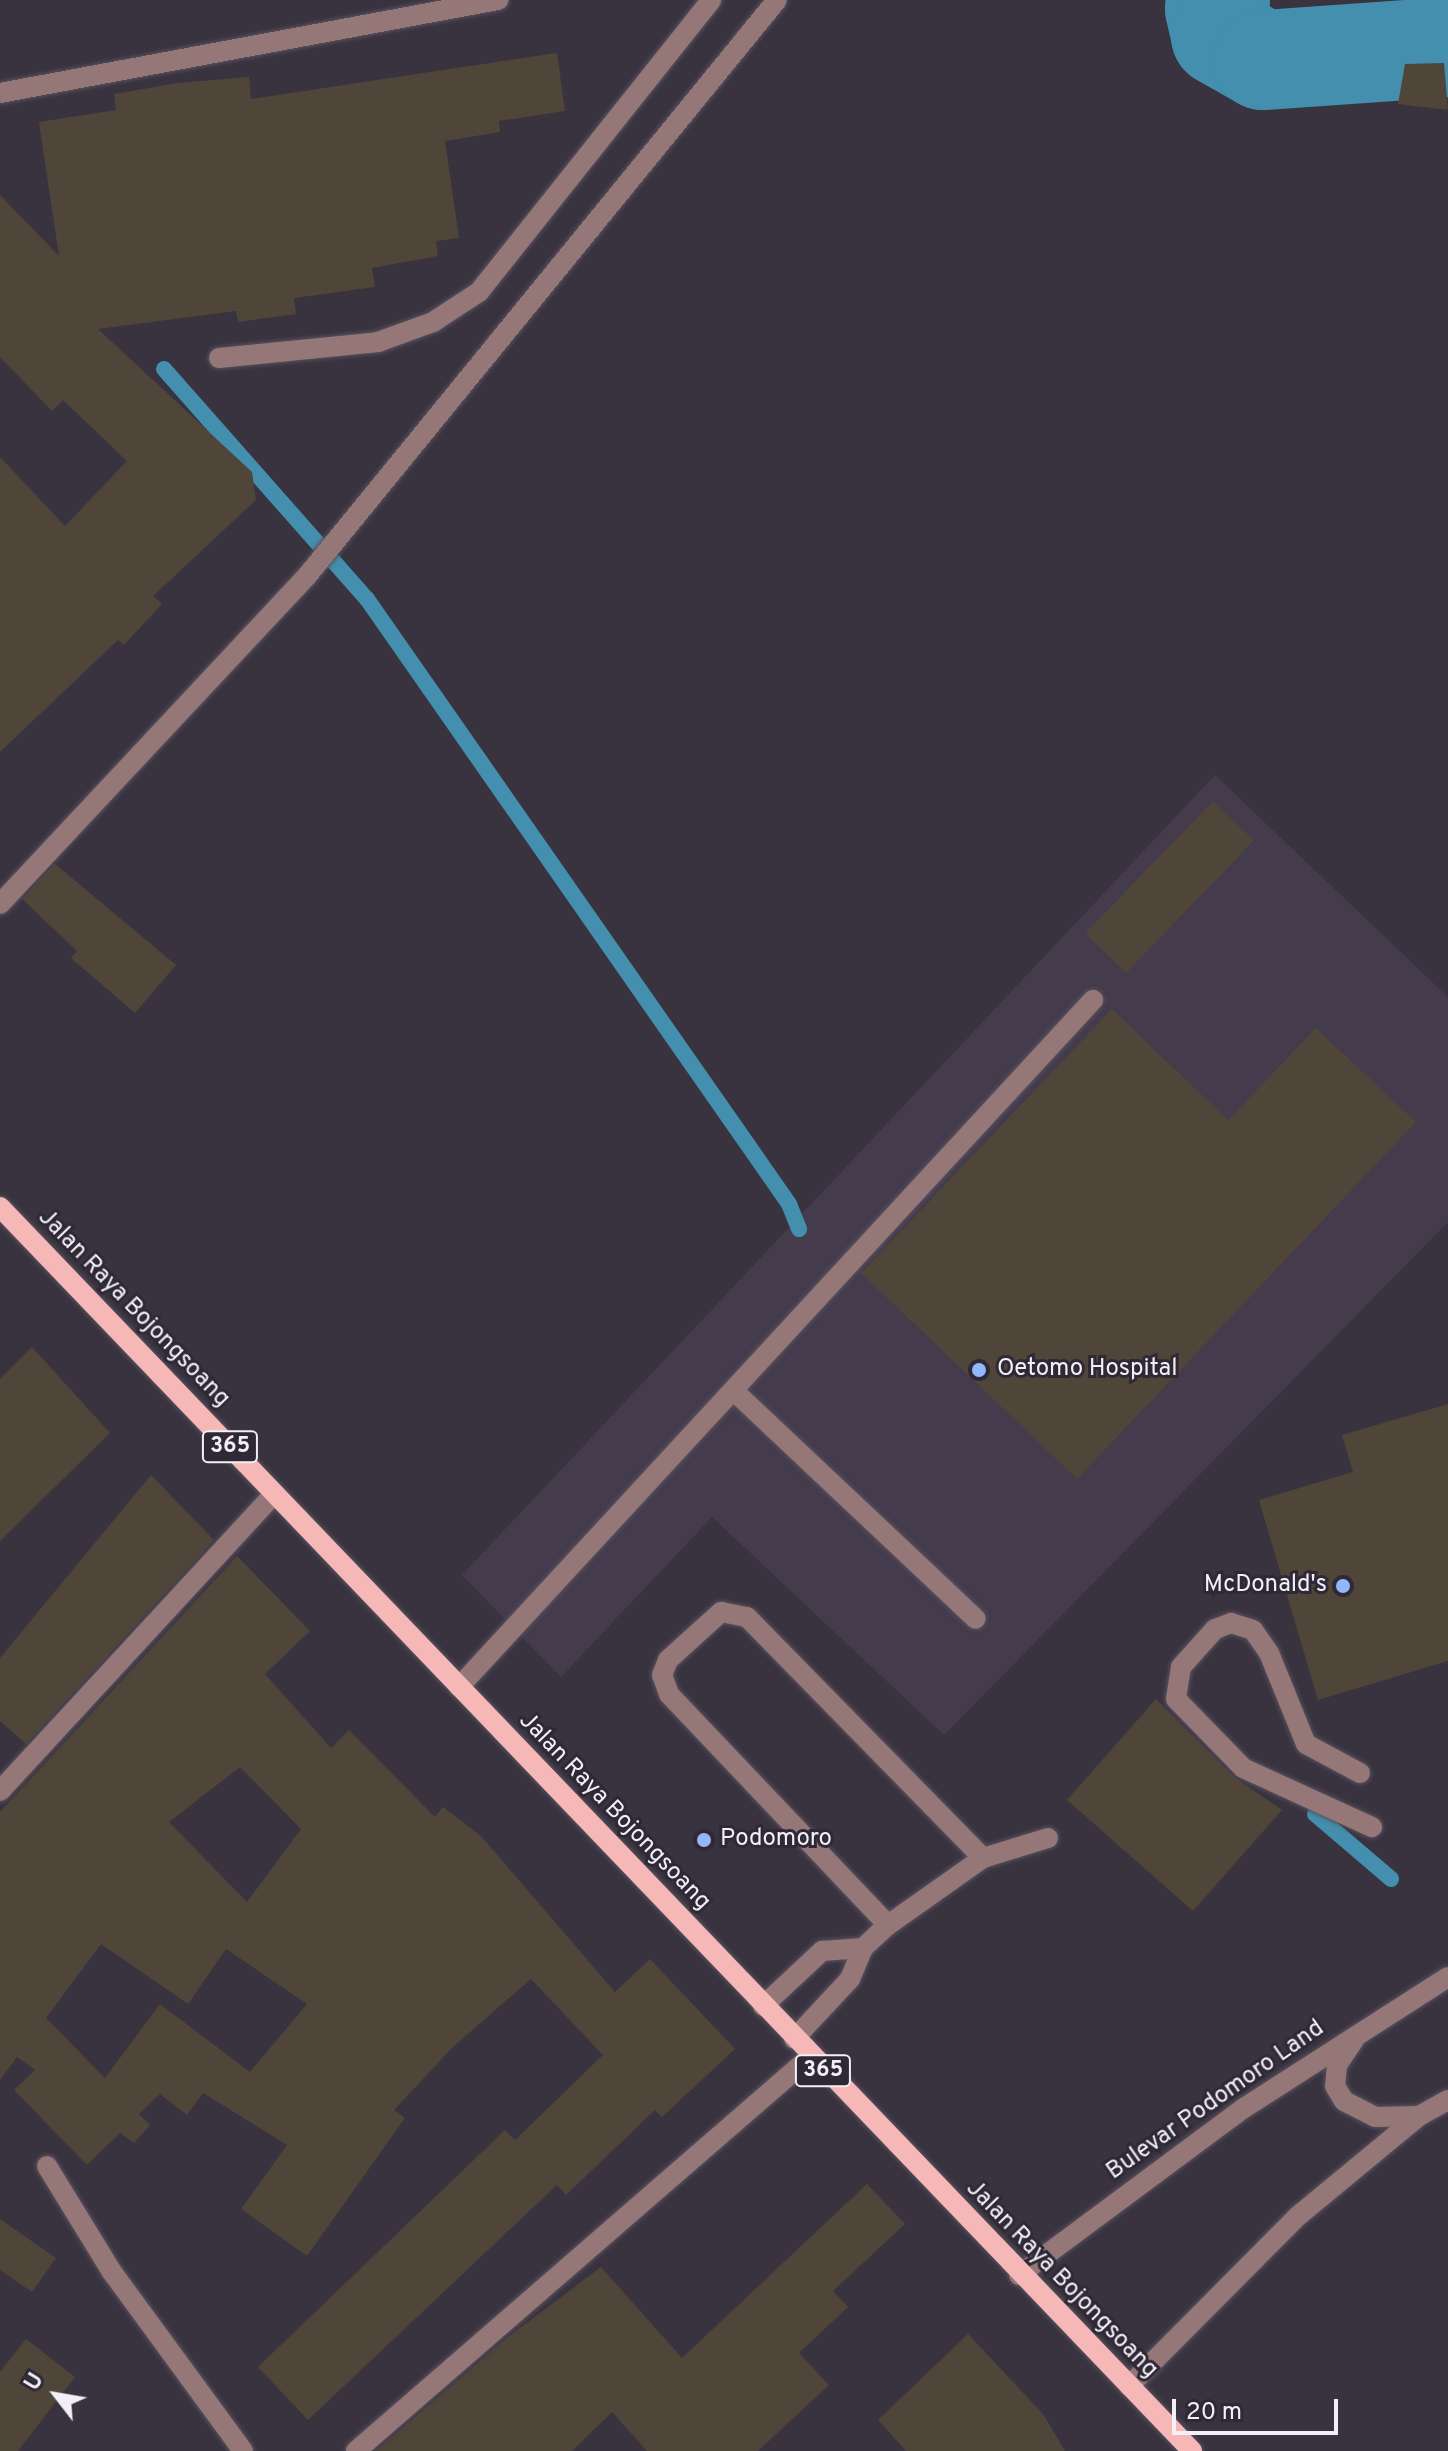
<!DOCTYPE html>
<html>
<head>
<meta charset="utf-8">
<style>
  body { margin:0 }
  #map { position:relative; width:1448px; height:2451px; overflow:hidden; background:#393340; font-family:Overpass,sans-serif }
  div>[style] { position:absolute }
  .built>* { inset:0; background:#443b4d }
  .stream>* { height:16px; margin:-8px; padding:0 8px; transform-origin:8px; border-radius:8px; background:#438fad }
  .river>* { height:100px; margin:-50px; padding:0 50px; transform-origin:50px; border-radius:50px; background:#438fad }
  .building>* { inset:0; background:#4f4539; transform-origin:0 0 }
  .roads { filter:drop-shadow(0 0 2px #57515d) drop-shadow(0 0 2px #57515d) }
  .minor>* { height:20px; margin:-10px; padding:0 10px; transform-origin:10px; border-radius:10px; background:#967777 }
  .major>* { height:20px; margin:-10px; padding:0 10px; transform-origin:10px; border-radius:10px; background:#f6b7b7 }
  .dots>* { width:22px; height:22px; translate:-50% -50%; box-sizing:border-box; border:4px solid #2f2936; border-radius:50% }
  span { translate:-50% -50%; white-space:nowrap; text-align:center; line-height:1.15; -webkit-text-stroke:6px #2f2936; paint-order:stroke }
  .shield-label span { padding:2px 6px; background:#2f2936; border:2px solid; border-radius:6px; -webkit-text-stroke-width:0 }
  .shield-label { font-size:22px; color:#f2eff7; font-weight:700 }
  .street-label { font-size:24px; color:#f2eff7 }
  .poi-label { font-size:24px; color:#f2eff7 }
  .left { translate:0 -50%; text-align:left }
  .right { translate:-100% -50%; text-align:right }
  .north { position:absolute; left:16px; top:2355px; width:80px; height:80px; -webkit-text-stroke:6px #2f2936; paint-order:stroke; rotate:301deg; font-size:22px; font-weight:700; line-height:32px; text-align:center; color:#f2eff7 }
  .north::after { content:''; display:block; margin:auto; width:28px; height:36px; background:#f2eff7; clip-path:polygon(50% 0,100% 100%,50% 72%,0 100%) }
  .scale { position:absolute; left:1172px; top:2399px; width:166px; height:36px; box-sizing:border-box; border:4px solid #f2eff7; border-top:0; padding-left:10px; font-size:24px; line-height:28px; white-space:nowrap; color:#f2eff7; -webkit-text-stroke:6px #2f2936; paint-order:stroke }
</style>
</head>
<body>
<div id="map">
  <div class="built">
    <i style="clip-path:polygon(1215px 775px,1448px 997px,1448px 1222px,944px 1735px,712px 1517px,561px 1677px,462px 1575px)"></i>
  </div>
  <div class="stream">
    <i style="left:164px;top:369px;width:307px;rotate:48.6deg"></i>
    <i style="left:367px;top:599px;width:738px;rotate:55.1deg"></i>
    <i style="left:789px;top:1204px;width:27px;rotate:68deg"></i>
    <i style="left:1315px;top:1814px;width:100px;rotate:40.5deg"></i>
  </div>
  <div class="river">
    <i style="left:1220px;top:0;width:10px;rotate:119deg"></i>
    <i style="left:1215px;top:9px;width:28px;rotate:77deg"></i>
    <i style="left:1221px;top:36px;width:48px;rotate:29.7deg"></i>
    <i style="left:1263px;top:60px;width:185px;rotate:-4deg"></i>
  </div>
  <div class="building">
    <i style="clip-path:polygon(557px 53px,565px 111px,499px 121px,500px 132px,445px 141px,459px 238px,436px 241px,438px 256px,372px 268px,375px 287px,294px 298px,296px 314px,238px 322px,236px 311px,98px 329px,252px 472px,256px 500px,153px 596px,162px 604px,124px 645px,118px 640px,0 752px,0 457px,65px 526px,127px 461px,63px 400px,52px 411px,0 357px,0 195px,59px 256px,39px 122px,116px 110px,114px 94px,178px 83px,249px 77px,251px 99px)"></i>
    <i style="clip-path:polygon(1444px 63px,1448px 110px,1398px 104px,1405px 64px)"></i>
    <i style="left:1213px;top:801px;width:57px;height:184px;rotate:44deg"></i>
    <i style="clip-path:polygon(55px 864px,176px 965px,135px 1013px,71px 958px,77px 951px,22px 899px)"></i>
    <i style="clip-path:polygon(1112px 1009px,1228px 1120px,1316px 1028px,1416px 1122px,1077px 1479px,861px 1273px)"></i>
    <i style="clip-path:polygon(32px 1347px,110px 1433px,0 1541px,0 1379px)"></i>
    <i style="clip-path:polygon(1448px 1404px,1448px 1661px,1318px 1700px,1259px 1500px,1353px 1472px,1342px 1435px)"></i>
    <i style="clip-path:polygon(151px 1475px,214px 1540px,26px 1744px,0 1721px,0 1658px)"></i>
    <i style="clip-path:polygon(evenodd,237px 1556px,310px 1631px,265px 1674px,331px 1748px,349px 1730px,435px 1817px,443px 1807px,481px 1836px,615px 1992px,650px 1959px,735px 2049px,662px 2117px,655px 2110px,566px 2195px,557px 2185px,308px 2420px,258px 2367px,505px 2130px,515px 2140px,603px 2055px,531px 1979px,453px 2047px,394px 2110px,405px 2118px,307px 2256px,241px 2209px,287px 2145px,203px 2093px,187px 2115px,160px 2094px,139px 2114px,150px 2125px,134px 2143px,120px 2133px,87px 2165px,14px 2090px,35px 2070px,17px 2057px,0 2080px,0 1812px,237px 1556px,240px 1767px,301px 1829px,247px 1902px,169px 1822px,240px 1767px,237px 1556px,101px 1944px,188px 2004px,226px 1949px,307px 2004px,250px 2072px,160px 2004px,105px 2078px,46px 2018px,101px 1944px)"></i>
    <i style="clip-path:polygon(1156px 1699px,1234px 1777px,1282px 1810px,1193px 1911px,1067px 1800px)"></i>
    <i style="clip-path:polygon(867px 2184px,905px 2224px,833px 2291px,848px 2307px,799px 2353px,829px 2385px,758px 2451px,647px 2451px,612px 2412px,572px 2451px,376px 2451px,508px 2337px,601px 2267px,682px 2358px)"></i>
    <i style="clip-path:polygon(0 2219px,56px 2258px,32px 2292px,0 2270px)"></i>
    <i style="clip-path:polygon(968px 2334px,1043px 2414px,1065px 2451px,906px 2451px,878px 2420px)"></i>
    <i style="clip-path:polygon(26px 2339px,75px 2377px,18px 2451px,0 2451px,0 2372px)"></i>
  </div>
  <div class="roads">
    <div class="minor">
      <i style="left:0;top:93px;width:507px;rotate:-10.58deg"></i>
      <i style="left:219px;top:358px;width:160px;rotate:-5.7deg"></i>
      <i style="left:378px;top:342px;width:59px;rotate:-20deg"></i>
      <i style="left:433px;top:322px;width:55px;rotate:-33.1deg"></i>
      <i style="left:479px;top:292px;width:373px;rotate:-51.5deg"></i>
      <i style="left:0;top:904px;width:449px;rotate:-46.9deg"></i>
      <i style="left:307px;top:576px;width:743px;rotate:-50.79deg"></i>
      <i style="left:734px;top:1391px;width:332px;rotate:43.3deg"></i>
      <i style="left:459px;top:1687px;width:935px;rotate:-47.3deg"></i>
      <i style="left:1360px;top:1773px;width:61px;rotate:-151.8deg"></i>
      <i style="left:1306px;top:1744px;width:98px;rotate:-112.1deg"></i>
      <i style="left:1269px;top:1653px;width:28px;rotate:-125deg"></i>
      <i style="left:1253px;top:1630px;width:23px;rotate:-162deg"></i>
      <i style="left:1231px;top:1623px;width:17px;rotate:159deg"></i>
      <i style="left:1215px;top:1629px;width:51px;rotate:131.8deg"></i>
      <i style="left:1181px;top:1667px;width:32px;rotate:99deg"></i>
      <i style="left:1176px;top:1699px;width:96px;rotate:45.8deg"></i>
      <i style="left:1243px;top:1768px;width:142px;rotate:24.6deg"></i>
      <i style="left:0;top:1791px;width:404px;rotate:-47.3deg"></i>
      <i style="left:888px;top:1925px;width:318px;rotate:-133.5deg"></i>
      <i style="left:669px;top:1694px;width:20px;rotate:-110deg"></i>
      <i style="left:662px;top:1675px;width:16px;rotate:-68deg"></i>
      <i style="left:668px;top:1660px;width:72px;rotate:-42.2deg"></i>
      <i style="left:721px;top:1612px;width:26px;rotate:11deg"></i>
      <i style="left:747px;top:1617px;width:337px;rotate:45.6deg"></i>
      <i style="left:763px;top:2006px;width:81px;rotate:-43deg"></i>
      <i style="left:822px;top:1951px;width:41px;rotate:-4.2deg"></i>
      <i style="left:794px;top:2039px;width:82px;rotate:-47deg"></i>
      <i style="left:850px;top:1979px;width:34px;rotate:-67deg"></i>
      <i style="left:863px;top:1948px;width:34px;rotate:-43deg"></i>
      <i style="left:888px;top:1925px;width:116px;rotate:-35.2deg"></i>
      <i style="left:983px;top:1858px;width:68px;rotate:-17.1deg"></i>
      <i style="left:1354px;top:2040px;width:30px;rotate:124deg"></i>
      <i style="left:1337px;top:2065px;width:21px;rotate:95deg"></i>
      <i style="left:1335px;top:2086px;width:17px;rotate:59deg"></i>
      <i style="left:1344px;top:2101px;width:35px;rotate:27deg"></i>
      <i style="left:1375px;top:2117px;width:44px;rotate:-1.3deg"></i>
      <i style="left:47px;top:2166px;width:124px;rotate:58.5deg"></i>
      <i style="left:112px;top:2272px;width:222px;rotate:53.8deg"></i>
      <i style="left:1019px;top:2275px;width:280px;rotate:-36.6deg"></i>
      <i style="left:1244px;top:2108px;width:242px;rotate:-32.7deg"></i>
      <i style="left:1129px;top:2386px;width:240px;rotate:-45.2deg"></i>
      <i style="left:1298px;top:2216px;width:157px;rotate:-39.6deg"></i>
      <i style="left:1419px;top:2116px;width:33px;rotate:-29deg"></i>
      <i style="left:356px;top:2451px;width:601px;rotate:-40.95deg"></i>
    </div>
    <div class="major">
      <i style="left:0;top:1207px;width:1723px;rotate:46.22deg"></i>
    </div>
  </div>
  <div class="dots">
    <i style="left:979px;top:1370px;background:#92b7fd"></i>
    <i style="left:1343px;top:1586px;background:#92b7fd"></i>
    <i style="left:704px;top:1840px;background:#92b7fd"></i>
  </div>
  <div class="shield-label">
    <span style="left:230px;top:1447px">365</span>
    <span style="left:823px;top:2071px">365</span>
  </div>
  <div class="street-label">
    <span style="left:133px;top:1309px;rotate:46deg">Jalan Raya Bojongsoang</span>
    <span style="left:614px;top:1812px;rotate:46deg">Jalan Raya Bojongsoang</span>
    <span style="left:1216px;top:2101px;rotate:-35deg">Bulevar Podomoro Land</span>
    <span style="left:1061px;top:2280px;rotate:46deg">Jalan Raya Bojongsoang</span>
  </div>
  <div class="poi-label">
    <span class="left" style="left:997px;top:1370px">Oetomo Hospital</span>
    <span class="right" style="left:1327px;top:1586px">McDonald's</span>
    <span class="left" style="left:720px;top:1840px">Podomoro</span>
  </div>
  <div class="north">U</div>
  <div class="scale">20 m</div>
</div>
</body>
</html>
